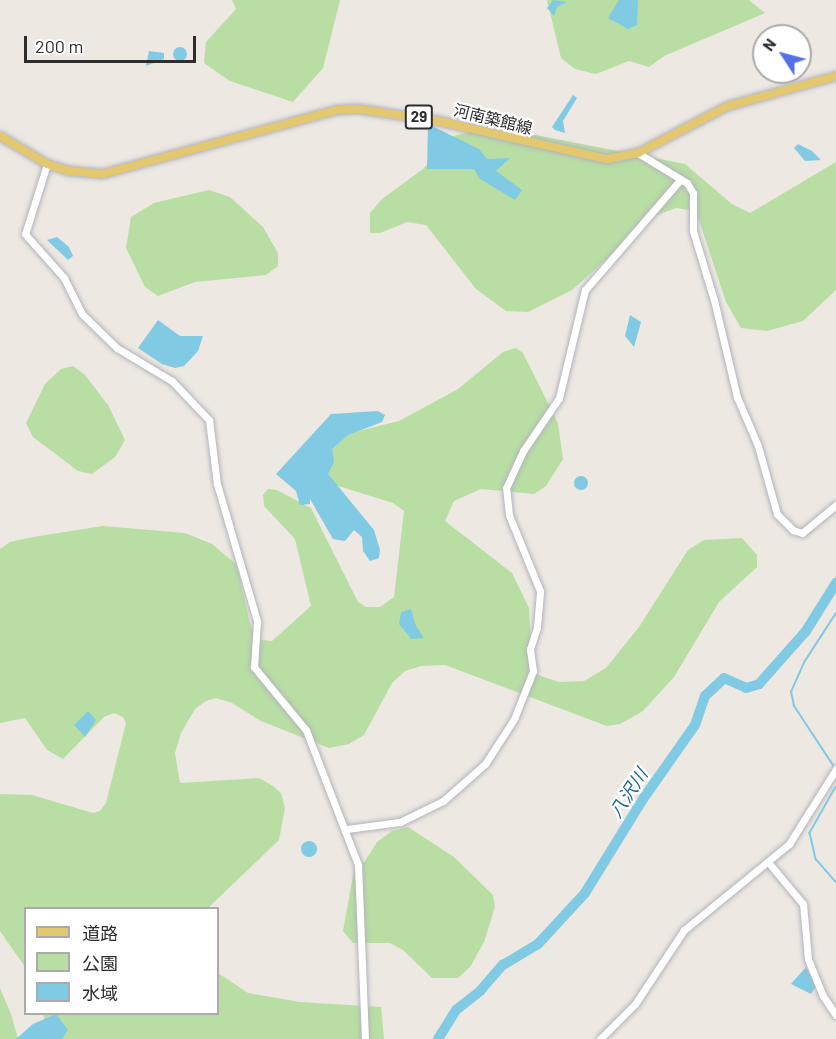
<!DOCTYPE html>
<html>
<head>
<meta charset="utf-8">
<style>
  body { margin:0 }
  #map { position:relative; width:836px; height:1039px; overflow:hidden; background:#ede8e2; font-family:Barlow,"Noto Sans JP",sans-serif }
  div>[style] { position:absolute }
  .green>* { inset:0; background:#b8dea4 }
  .water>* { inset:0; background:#80cae4 }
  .round { border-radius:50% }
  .stream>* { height:1.5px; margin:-0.75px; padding:0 0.75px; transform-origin:0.75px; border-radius:0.75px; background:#80cae4 }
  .river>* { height:10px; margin:-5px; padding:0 5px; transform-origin:5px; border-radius:5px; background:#80cae4 }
  .roads { filter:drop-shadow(0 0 2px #b2b4bc) drop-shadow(0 0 2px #b2b4bc) }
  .minor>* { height:7px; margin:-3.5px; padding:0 3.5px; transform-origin:3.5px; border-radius:3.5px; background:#fff }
  .major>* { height:8px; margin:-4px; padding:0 4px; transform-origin:4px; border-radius:4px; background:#e4c870 }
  span { translate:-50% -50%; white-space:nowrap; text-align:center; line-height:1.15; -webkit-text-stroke:4.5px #fff; paint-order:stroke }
  .shield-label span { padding:2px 4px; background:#fff; border:2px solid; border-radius:4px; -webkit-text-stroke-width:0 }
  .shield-label { font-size:15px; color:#2d2d2d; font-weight:700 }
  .street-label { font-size:16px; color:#2d2d2d }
  .water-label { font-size:18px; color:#1c6b93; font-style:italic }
  .legend { position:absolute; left:24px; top:907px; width:195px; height:108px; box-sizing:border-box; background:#fff; border:2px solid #ababab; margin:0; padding:8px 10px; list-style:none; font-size:18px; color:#2d2d2d }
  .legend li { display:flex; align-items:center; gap:12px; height:30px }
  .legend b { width:30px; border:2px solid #ababab }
  .north { position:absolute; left:752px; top:24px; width:60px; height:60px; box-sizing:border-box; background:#fff; border:2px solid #ababab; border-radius:50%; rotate:306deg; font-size:16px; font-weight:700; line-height:24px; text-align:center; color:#2d2d2d }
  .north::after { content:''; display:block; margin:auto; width:21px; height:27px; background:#5470e8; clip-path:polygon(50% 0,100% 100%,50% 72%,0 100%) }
  .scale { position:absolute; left:24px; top:36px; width:172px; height:27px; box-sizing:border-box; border:3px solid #2d2d2d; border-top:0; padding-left:8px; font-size:18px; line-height:21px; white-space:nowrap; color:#2d2d2d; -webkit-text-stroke:4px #fff; paint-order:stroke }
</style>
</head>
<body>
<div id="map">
  <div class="green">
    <i style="clip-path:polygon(232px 0,340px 0,323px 68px,293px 102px,230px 81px,204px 63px,206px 42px,236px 9px)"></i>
    <i style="clip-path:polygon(547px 0,749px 0,765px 13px,664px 56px,649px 67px,629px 61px,596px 74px,575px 69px,561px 58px)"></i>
    <i style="clip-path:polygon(479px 130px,535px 135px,685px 164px,732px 204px,750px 213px,836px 162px,836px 290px,803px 321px,767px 331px,741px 328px,726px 302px,698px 217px,689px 210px,676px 208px,657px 215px,572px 290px,528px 312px,506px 311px,476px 289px,426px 225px,407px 222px,380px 233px,370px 233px,370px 213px,382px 199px,423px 169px,453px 136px)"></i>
    <i style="clip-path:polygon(209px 190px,230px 197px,263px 227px,278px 253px,278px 266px,266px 275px,195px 282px,158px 296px,145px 287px,126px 248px,131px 217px,154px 203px)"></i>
    <i style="clip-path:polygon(516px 348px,523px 353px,558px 423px,563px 459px,546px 486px,534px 494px,481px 489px,454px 501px,445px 521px,512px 573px,529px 608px,532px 669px,538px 675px,559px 682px,584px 681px,606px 668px,639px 627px,688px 550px,704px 540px,742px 538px,757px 555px,757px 567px,719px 602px,674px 677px,643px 711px,620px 724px,607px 726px,445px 665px,421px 666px,405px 671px,392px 683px,364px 735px,349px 744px,329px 748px,261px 721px,232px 703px,216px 698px,206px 701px,195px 709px,181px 733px,175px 753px,180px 783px,259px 778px,273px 786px,281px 793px,285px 808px,279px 840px,208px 908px,26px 908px,25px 967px,0 931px,0 794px,32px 795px,93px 813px,100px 811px,106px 803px,126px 723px,123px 717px,114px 713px,104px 717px,63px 759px,47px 750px,25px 718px,0 723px,0 549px,10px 542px,33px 537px,103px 526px,185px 533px,212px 544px,237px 565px,251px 628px,261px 640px,272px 641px,311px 606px,295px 539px,264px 506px,263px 495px,268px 489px,277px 490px,311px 508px,358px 602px,366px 607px,380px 607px,394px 597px,404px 511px,393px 503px,316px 479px,322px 440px,399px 421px,458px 389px,503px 352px)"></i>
    <i style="clip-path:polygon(73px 366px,85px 375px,108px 405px,125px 440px,115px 457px,92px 474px,78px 471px,33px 437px,26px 423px,45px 384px,61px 369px)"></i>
    <i style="clip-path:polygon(408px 827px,454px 857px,493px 895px,495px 907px,484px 942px,470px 967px,458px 978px,432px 978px,403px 950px,390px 943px,353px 943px,343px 931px,354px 870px,365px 861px,377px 842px,392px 831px)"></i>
    <i style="clip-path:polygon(218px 973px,248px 993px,300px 1002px,381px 1007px,384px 1039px,49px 1039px,43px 1014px,218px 1014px)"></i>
    <i style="clip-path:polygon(0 988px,11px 1014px,18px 1039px,0 1039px)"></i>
  </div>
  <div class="water">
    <i style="clip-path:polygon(553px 0,567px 2px,557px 7px,554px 16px,547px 8px)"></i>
    <i style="clip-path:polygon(619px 0,638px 0,637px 25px,628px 29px,608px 18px)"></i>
    <i class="round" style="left:173px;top:47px;width:14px;height:14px"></i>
    <i style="clip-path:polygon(149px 51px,164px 53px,164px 59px,146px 66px)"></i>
    <i style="clip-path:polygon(573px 95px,577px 98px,563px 121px,565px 133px,555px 130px,552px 127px)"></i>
    <i style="clip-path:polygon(428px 124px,479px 149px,487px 159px,510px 158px,496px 171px,522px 190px,515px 200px,480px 179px,474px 169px,427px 169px)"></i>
    <i style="clip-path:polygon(798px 144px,812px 151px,821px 160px,805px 161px,794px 148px)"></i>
    <i style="clip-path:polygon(57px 237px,69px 247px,73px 256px,68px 260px,47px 240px)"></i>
    <i style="clip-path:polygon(630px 315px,641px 322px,634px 347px,625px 336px)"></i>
    <i style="clip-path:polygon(158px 320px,180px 336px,203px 336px,198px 351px,184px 366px,175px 368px,162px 364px,138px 348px)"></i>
    <i style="clip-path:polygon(378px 411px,385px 415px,382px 422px,348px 435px,332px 449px,334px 462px,328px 474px,374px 530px,380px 550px,379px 558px,370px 561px,363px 551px,362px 537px,354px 530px,345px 541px,333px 539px,310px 499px,310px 504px,300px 505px,296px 491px,276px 474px,331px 414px)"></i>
    <i class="round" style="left:574px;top:476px;width:14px;height:14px"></i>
    <i style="clip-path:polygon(411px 609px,416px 626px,424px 638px,411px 639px,399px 624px,401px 612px)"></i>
    <i style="clip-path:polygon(88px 711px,96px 720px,85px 737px,74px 725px)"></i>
    <i class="round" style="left:301px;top:841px;width:16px;height:16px"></i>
    <i style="clip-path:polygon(806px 967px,816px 986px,811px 994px,791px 984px)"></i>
    <i style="clip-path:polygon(56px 1014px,68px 1030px,62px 1039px,16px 1039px,33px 1024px)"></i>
  </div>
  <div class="stream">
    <i style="left:834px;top:767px;width:73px;rotate:-123.3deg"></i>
    <i style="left:794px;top:706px;width:14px;rotate:-102deg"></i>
    <i style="left:791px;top:692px;width:34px;rotate:-66deg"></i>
    <i style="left:805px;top:661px;width:57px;rotate:-57.1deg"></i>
    <i style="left:836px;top:787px;width:53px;rotate:119.5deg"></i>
    <i style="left:810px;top:833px;width:27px;rotate:77deg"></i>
    <i style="left:816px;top:859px;width:30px;rotate:49deg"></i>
  </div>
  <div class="river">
    <i style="left:438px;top:1039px;width:34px;rotate:-58deg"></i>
    <i style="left:456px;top:1010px;width:31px;rotate:-38deg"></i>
    <i style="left:480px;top:991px;width:35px;rotate:-49deg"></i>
    <i style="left:503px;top:965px;width:41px;rotate:-31deg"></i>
    <i style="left:538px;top:944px;width:69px;rotate:-47.3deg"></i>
    <i style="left:585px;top:893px;width:110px;rotate:-58.3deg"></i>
    <i style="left:643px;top:799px;width:90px;rotate:-54.9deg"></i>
    <i style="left:695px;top:725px;width:31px;rotate:-71deg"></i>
    <i style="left:705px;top:696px;width:26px;rotate:-43deg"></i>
    <i style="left:724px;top:678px;width:24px;rotate:24deg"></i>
    <i style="left:746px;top:688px;width:14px;rotate:-17deg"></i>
    <i style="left:759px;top:684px;width:71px;rotate:-48.4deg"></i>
    <i style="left:806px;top:631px;width:57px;rotate:-58deg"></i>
  </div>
  <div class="roads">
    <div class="minor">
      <i style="left:638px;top:153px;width:57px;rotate:31.5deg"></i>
      <i style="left:687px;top:183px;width:12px;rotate:59deg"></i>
      <i style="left:693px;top:193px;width:38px;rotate:90deg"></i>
      <i style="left:693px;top:231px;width:72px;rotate:73.1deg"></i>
      <i style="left:714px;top:300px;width:100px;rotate:76.7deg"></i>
      <i style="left:737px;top:397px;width:53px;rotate:66.8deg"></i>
      <i style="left:758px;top:446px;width:71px;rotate:74.4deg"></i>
      <i style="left:777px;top:514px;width:23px;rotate:45deg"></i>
      <i style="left:793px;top:530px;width:9px;rotate:18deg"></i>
      <i style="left:802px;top:533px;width:44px;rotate:-39.5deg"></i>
      <i style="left:47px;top:164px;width:73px;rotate:107.4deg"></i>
      <i style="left:25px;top:234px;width:59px;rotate:48.4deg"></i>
      <i style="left:64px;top:278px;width:40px;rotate:63.4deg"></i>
      <i style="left:82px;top:314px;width:49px;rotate:44.2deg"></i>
      <i style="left:117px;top:348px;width:64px;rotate:31deg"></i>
      <i style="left:172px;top:381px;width:54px;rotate:46.5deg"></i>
      <i style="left:209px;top:420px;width:64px;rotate:82.9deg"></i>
      <i style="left:217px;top:484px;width:143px;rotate:73.7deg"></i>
      <i style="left:257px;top:621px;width:46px;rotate:93.7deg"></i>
      <i style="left:254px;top:667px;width:82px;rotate:50.5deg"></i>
      <i style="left:306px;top:730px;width:145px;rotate:68.9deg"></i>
      <i style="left:358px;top:865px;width:174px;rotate:87.7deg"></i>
      <i style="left:347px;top:829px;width:53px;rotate:-7.5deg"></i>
      <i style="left:400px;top:822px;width:48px;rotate:-26deg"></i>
      <i style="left:443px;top:801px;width:56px;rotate:-41.4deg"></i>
      <i style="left:485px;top:764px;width:54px;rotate:-57.2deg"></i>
      <i style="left:514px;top:719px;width:52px;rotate:-68.4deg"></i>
      <i style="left:533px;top:671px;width:22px;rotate:-98deg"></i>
      <i style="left:530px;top:649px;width:23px;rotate:-72deg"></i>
      <i style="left:537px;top:627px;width:36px;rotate:-85deg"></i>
      <i style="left:540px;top:591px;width:82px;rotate:-112.2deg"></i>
      <i style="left:509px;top:515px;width:27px;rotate:-96deg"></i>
      <i style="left:506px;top:488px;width:41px;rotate:-65.3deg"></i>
      <i style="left:523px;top:451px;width:64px;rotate:-55.8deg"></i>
      <i style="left:559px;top:398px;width:111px;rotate:-76.5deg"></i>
      <i style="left:585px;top:290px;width:144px;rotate:-49.2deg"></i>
      <i style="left:768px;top:862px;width:55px;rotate:50.2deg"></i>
      <i style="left:803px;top:904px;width:55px;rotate:84.8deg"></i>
      <i style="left:808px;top:959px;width:40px;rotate:68deg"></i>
      <i style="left:823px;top:996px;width:23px;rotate:56deg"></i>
      <i style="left:600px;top:1039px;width:49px;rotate:-45deg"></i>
      <i style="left:635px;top:1004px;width:89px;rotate:-56.5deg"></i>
      <i style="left:684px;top:930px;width:136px;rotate:-39.3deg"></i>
      <i style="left:789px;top:844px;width:89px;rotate:-57.9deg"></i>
    </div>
    <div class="major">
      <i style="left:0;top:136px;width:55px;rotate:30.8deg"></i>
      <i style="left:47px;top:164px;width:22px;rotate:18deg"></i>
      <i style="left:68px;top:171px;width:35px;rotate:5deg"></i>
      <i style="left:103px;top:174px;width:243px;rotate:-15.3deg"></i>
      <i style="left:337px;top:110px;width:21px;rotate:-3deg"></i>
      <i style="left:358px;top:109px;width:81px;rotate:8.5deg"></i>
      <i style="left:438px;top:121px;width:173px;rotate:12.7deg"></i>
      <i style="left:607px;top:159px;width:32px;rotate:-11deg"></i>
      <i style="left:638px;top:153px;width:102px;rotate:-27.6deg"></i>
      <i style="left:728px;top:106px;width:112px;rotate:-15.5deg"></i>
    </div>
  </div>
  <div class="shield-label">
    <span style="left:419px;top:117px">29</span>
  </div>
  <div class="street-label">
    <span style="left:493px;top:119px;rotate:14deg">河南築館線</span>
  </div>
  <div class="water-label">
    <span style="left:628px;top:793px;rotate:-57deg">八沢川</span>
  </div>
  <ul class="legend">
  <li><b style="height:8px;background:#e4c870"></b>道路</li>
  <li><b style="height:16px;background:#b8dea4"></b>公園</li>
  <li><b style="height:16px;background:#80cae4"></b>水域</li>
  </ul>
  <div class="north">N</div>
  <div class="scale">200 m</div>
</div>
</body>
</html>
